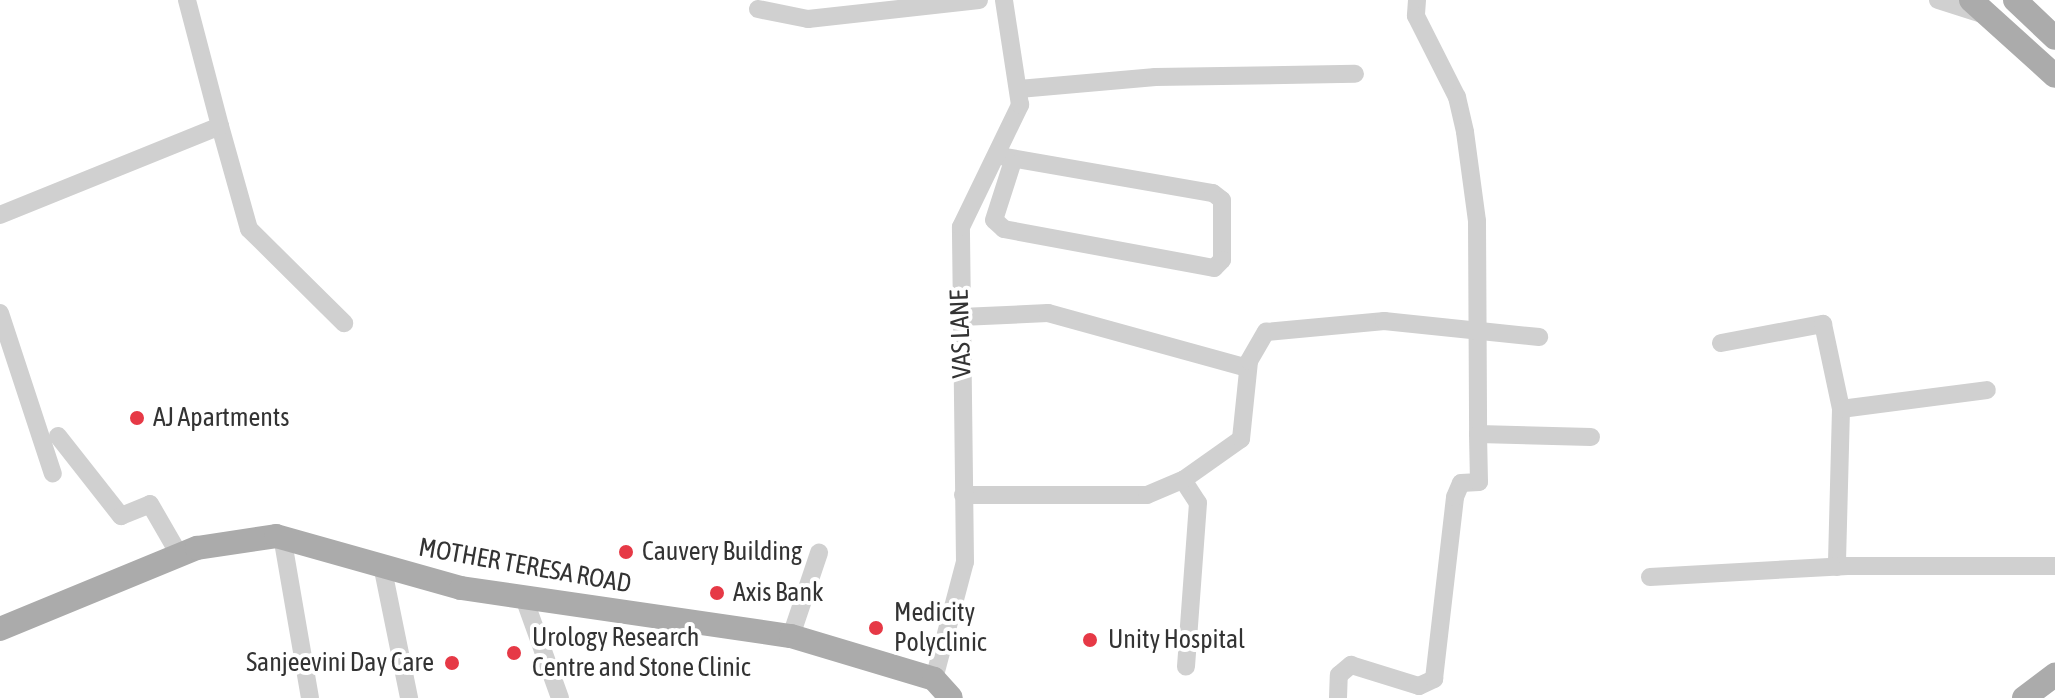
<!DOCTYPE html>
<html>
<head>
<meta charset="utf-8">
<style>
  body { margin:0 }
  #map { position:relative; width:2055px; height:698px; overflow:hidden; background:#fff; font-family:"Asap Condensed",sans-serif }
  div>[style] { position:absolute }
  .minor>* { height:18px; margin:-9px; padding:0 9px; transform-origin:9px; border-radius:9px; background:#d0d0d0 }
  .major>* { height:24px; margin:-12px; padding:0 12px; transform-origin:12px; border-radius:12px; background:#ababab }
  .dots>* { width:22px; height:22px; translate:-50% -50%; box-sizing:border-box; border:4px solid #fff; border-radius:50% }
  span { translate:-50% -50%; white-space:nowrap; text-align:center; line-height:1.15; -webkit-text-stroke:8px #fff; paint-order:stroke }
  .street-label { font-size:26px; color:#333 }
  .poi-label { font-size:26px; color:#333 }
  .left { translate:0 -50%; text-align:left }
  .right { translate:-100% -50%; text-align:right }
</style>
</head>
<body>
<div id="map">
  <div class="minor">
    <i style="left:1417px;top:0;width:16px;rotate:94deg"></i>
    <i style="left:1416px;top:16px;width:91px;rotate:63.2deg"></i>
    <i style="left:1457px;top:97px;width:36px;rotate:77deg"></i>
    <i style="left:1465px;top:132px;width:90px;rotate:82.3deg"></i>
    <i style="left:1477px;top:221px;width:213px;rotate:89.7deg"></i>
    <i style="left:1478px;top:434px;width:113px;rotate:1.5deg"></i>
    <i style="left:1938px;top:0;width:46px;rotate:17.7deg"></i>
    <i style="left:758px;top:9px;width:51px;rotate:11.3deg"></i>
    <i style="left:808px;top:19px;width:172px;rotate:-6.3deg"></i>
    <i style="left:1019px;top:89px;width:137px;rotate:-5deg"></i>
    <i style="left:1155px;top:77px;width:200px;rotate:-0.9deg"></i>
    <i style="left:220px;top:126px;width:107px;rotate:74.3deg"></i>
    <i style="left:249px;top:229px;width:134px;rotate:44.7deg"></i>
    <i style="left:1000px;top:156px;width:216px;rotate:9.9deg"></i>
    <i style="left:1213px;top:193px;width:11px;rotate:38deg"></i>
    <i style="left:1222px;top:200px;width:60px;rotate:90deg"></i>
    <i style="left:1222px;top:260px;width:11px;rotate:135deg"></i>
    <i style="left:1214px;top:268px;width:214px;rotate:-169.5deg"></i>
    <i style="left:1004px;top:229px;width:13px;rotate:-138deg"></i>
    <i style="left:994px;top:220px;width:59px;rotate:-72.2deg"></i>
    <i style="left:0;top:215px;width:237px;rotate:-22deg"></i>
    <i style="left:220px;top:126px;width:130px;rotate:-104.7deg"></i>
    <i style="left:0;top:313px;width:169px;rotate:71.8deg"></i>
    <i style="left:961px;top:317px;width:87px;rotate:-2.6deg"></i>
    <i style="left:1048px;top:313px;width:207px;rotate:15.4deg"></i>
    <i style="left:1721px;top:343px;width:104px;rotate:-10.6deg"></i>
    <i style="left:1823px;top:324px;width:87px;rotate:78deg"></i>
    <i style="left:1841px;top:409px;width:158px;rotate:91.5deg"></i>
    <i style="left:1841px;top:409px;width:147px;rotate:-7.4deg"></i>
    <i style="left:58px;top:436px;width:102px;rotate:51.8deg"></i>
    <i style="left:121px;top:516px;width:31px;rotate:-22deg"></i>
    <i style="left:150px;top:504px;width:60px;rotate:60deg"></i>
    <i style="left:1183px;top:480px;width:27px;rotate:57deg"></i>
    <i style="left:1198px;top:503px;width:164px;rotate:94.2deg"></i>
    <i style="left:963px;top:495px;width:184px"></i>
    <i style="left:1147px;top:495px;width:39px;rotate:-23deg"></i>
    <i style="left:1183px;top:480px;width:71px;rotate:-35.3deg"></i>
    <i style="left:1241px;top:439px;width:78px;rotate:-84.1deg"></i>
    <i style="left:1249px;top:361px;width:34px;rotate:-60deg"></i>
    <i style="left:1266px;top:332px;width:119px;rotate:-5.3deg"></i>
    <i style="left:1384px;top:321px;width:156px;rotate:5.9deg"></i>
    <i style="left:282px;top:536px;width:164px;rotate:80.2deg"></i>
    <i style="left:382px;top:565px;width:136px;rotate:78.5deg"></i>
    <i style="left:1650px;top:577px;width:198px;rotate:-3.2deg"></i>
    <i style="left:1848px;top:566px;width:207px"></i>
    <i style="left:524px;top:598px;width:106px;rotate:70.2deg"></i>
    <i style="left:791px;top:636px;width:88px;rotate:-71.4deg"></i>
    <i style="left:934px;top:679px;width:121px;rotate:-75.2deg"></i>
    <i style="left:965px;top:562px;width:335px;rotate:-90.7deg"></i>
    <i style="left:961px;top:227px;width:136px;rotate:-64.2deg"></i>
    <i style="left:1020px;top:105px;width:106px;rotate:-98.7deg"></i>
    <i style="left:1338px;top:698px;width:23px;rotate:-88deg"></i>
    <i style="left:1339px;top:675px;width:16px;rotate:-40deg"></i>
    <i style="left:1351px;top:665px;width:71px;rotate:17.2deg"></i>
    <i style="left:1419px;top:686px;width:17px;rotate:-25deg"></i>
    <i style="left:1434px;top:679px;width:183px;rotate:-83.4deg"></i>
    <i style="left:1455px;top:497px;width:15px;rotate:-67deg"></i>
    <i style="left:1461px;top:483px;width:18px;rotate:-3deg"></i>
    <i style="left:1479px;top:482px;width:48px;rotate:-91.2deg"></i>
  </div>
  <div class="major">
    <i style="left:1971px;top:0;width:113px;rotate:42.1deg"></i>
    <i style="left:2015px;top:0;width:55px;rotate:43.5deg"></i>
    <i style="left:0;top:629px;width:213px;rotate:-22.4deg"></i>
    <i style="left:197px;top:548px;width:80px;rotate:-8.6deg"></i>
    <i style="left:276px;top:536px;width:192px;rotate:15.7deg"></i>
    <i style="left:461px;top:588px;width:333px;rotate:8.3deg"></i>
    <i style="left:791px;top:636px;width:149px;rotate:16.7deg"></i>
    <i style="left:934px;top:679px;width:25px;rotate:48deg"></i>
    <i style="left:2024px;top:698px;width:39px;rotate:-37deg"></i>
  </div>
  <div class="dots">
    <i style="left:137px;top:418px;background:#e63946"></i>
    <i style="left:626px;top:552px;background:#e63946"></i>
    <i style="left:717px;top:593px;background:#e63946"></i>
    <i style="left:876px;top:628px;background:#e63946"></i>
    <i style="left:1090px;top:640px;background:#e63946"></i>
    <i style="left:514px;top:653px;background:#e63946"></i>
    <i style="left:452px;top:663px;background:#e63946"></i>
  </div>
  <div class="street-label">
    <span style="left:961px;top:334px;rotate:-92deg">VAS LANE</span>
    <span style="left:525px;top:566px;rotate:10deg">MOTHER TERESA ROAD</span>
  </div>
  <div class="poi-label">
    <span class="left" style="left:153px;top:418px">AJ Apartments</span>
    <span class="left" style="left:642px;top:552px">Cauvery Building</span>
    <span class="left" style="left:733px;top:593px">Axis Bank</span>
    <span class="left" style="left:894px;top:628px">Medicity<br>Polyclinic</span>
    <span class="left" style="left:532px;top:653px">Urology Research<br>Centre and Stone Clinic</span>
    <span class="left" style="left:1108px;top:640px">Unity Hospital</span>
    <span class="right" style="left:434px;top:663px">Sanjeevini Day Care</span>
  </div>
</div>
</body>
</html>
